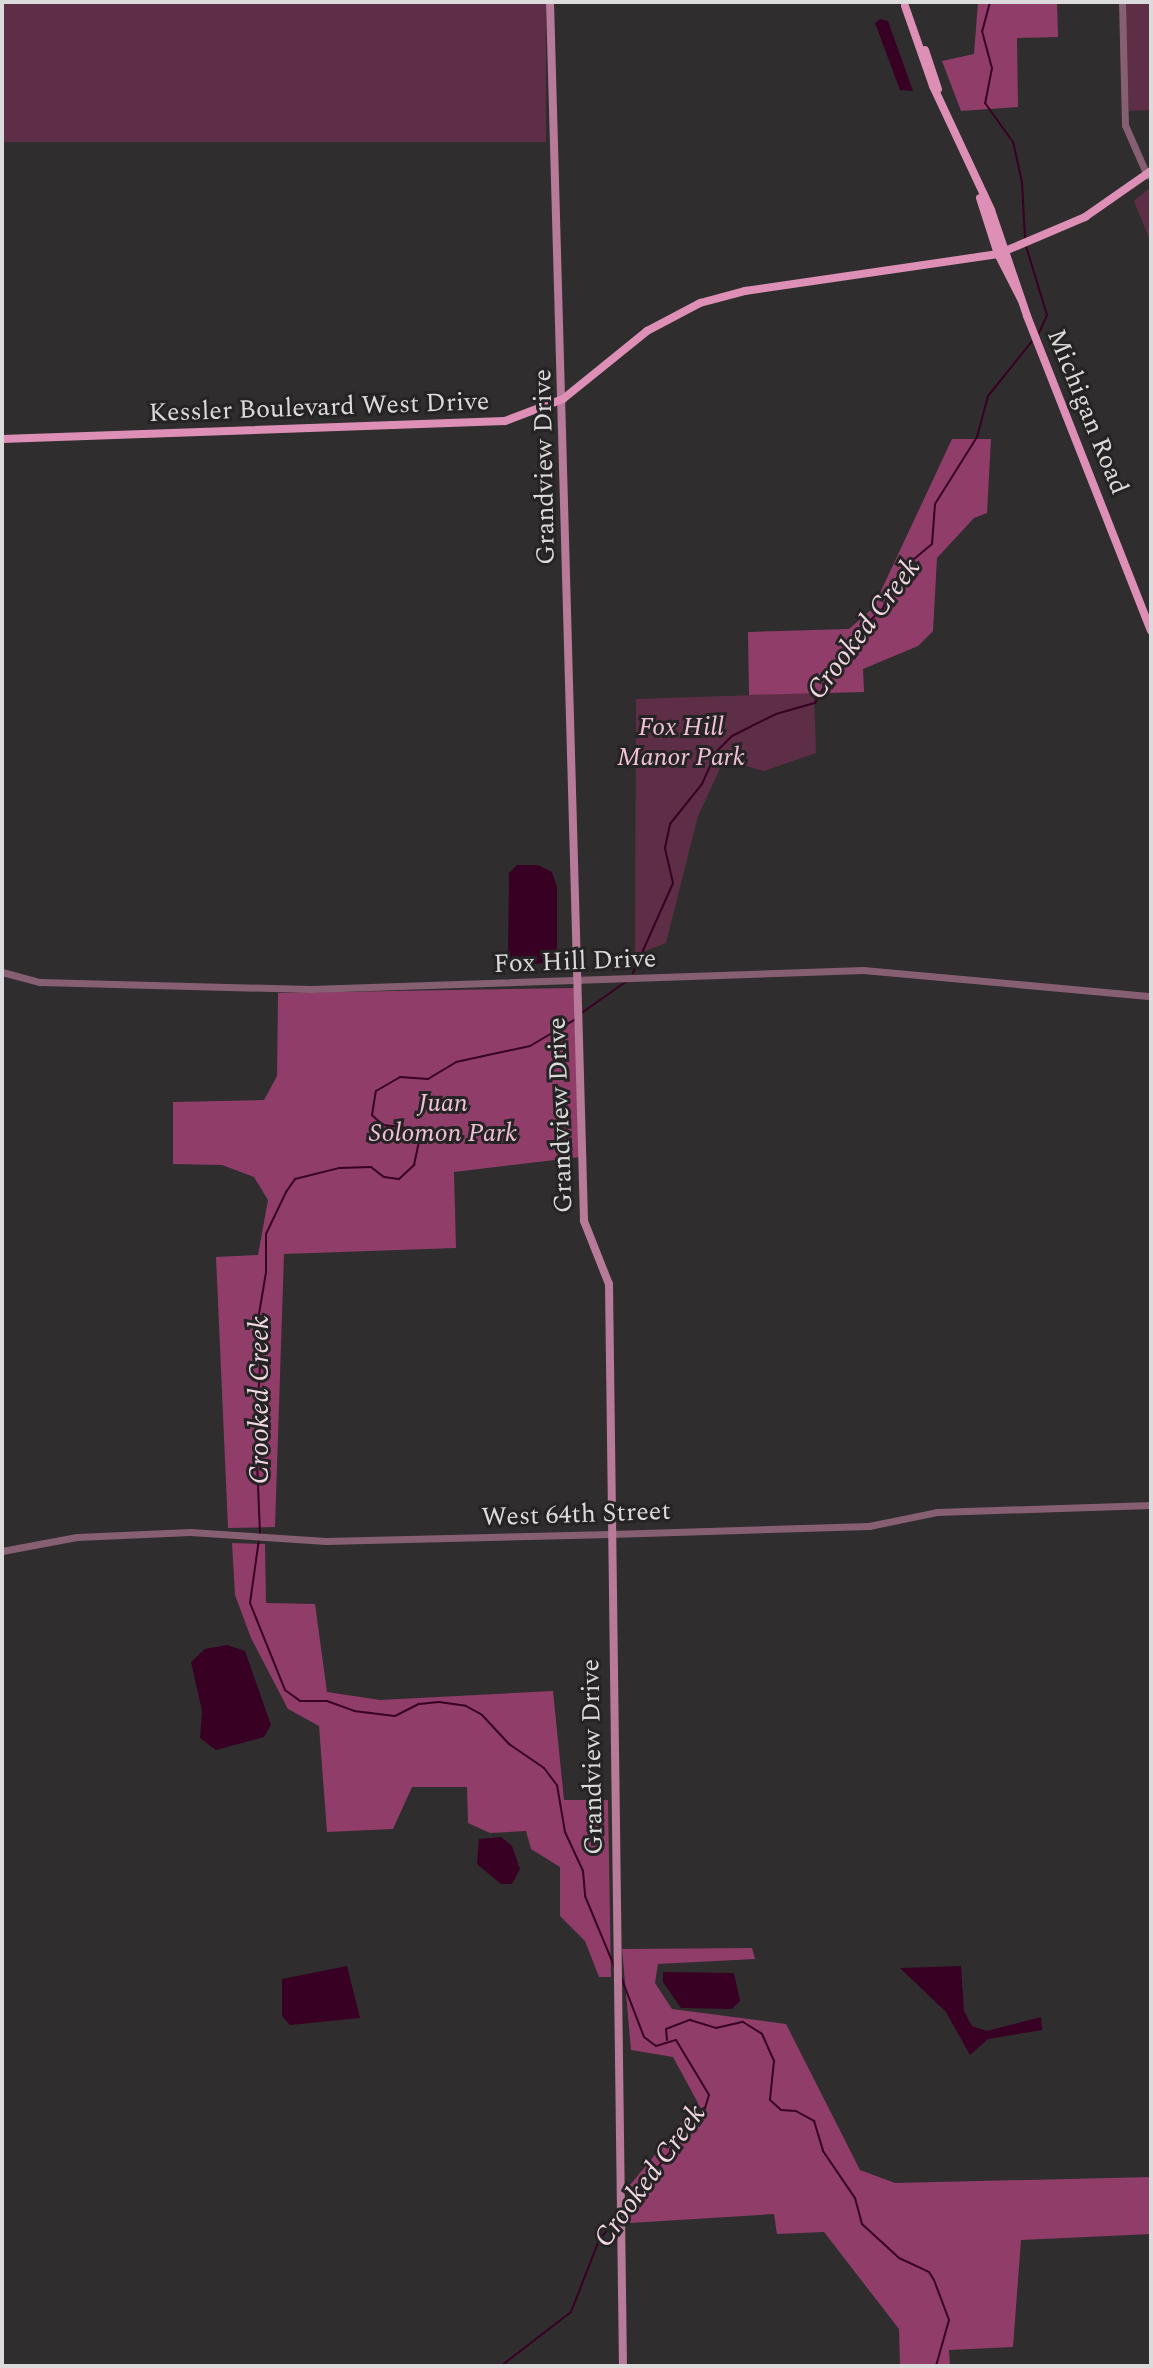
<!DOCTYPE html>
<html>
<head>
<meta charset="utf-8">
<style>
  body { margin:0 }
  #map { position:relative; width:1153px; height:2368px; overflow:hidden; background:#2f2d2e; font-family:Spectral,serif }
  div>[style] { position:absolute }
  .green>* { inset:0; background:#5d2e46; transform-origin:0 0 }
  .forest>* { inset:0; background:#903d6a }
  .water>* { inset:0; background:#380022 }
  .stream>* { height:2px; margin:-1px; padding:0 1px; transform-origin:1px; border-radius:1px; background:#380022 }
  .tertiary>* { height:7px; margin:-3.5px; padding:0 3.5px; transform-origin:3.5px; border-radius:3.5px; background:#865f72 }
  .secondary>* { height:8px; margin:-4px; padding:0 4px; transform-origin:4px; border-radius:4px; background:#b77a98 }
  .primary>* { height:8px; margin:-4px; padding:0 4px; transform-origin:4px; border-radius:4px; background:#dd8fb6 }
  span { translate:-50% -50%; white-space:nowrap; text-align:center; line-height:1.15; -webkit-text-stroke:6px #262324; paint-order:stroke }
  .street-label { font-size:26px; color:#dcdbdb }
  .park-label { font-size:26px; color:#f1c1d7; font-style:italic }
  .water-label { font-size:28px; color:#f1d8e3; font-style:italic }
  .frame { position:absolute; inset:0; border:4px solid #dcdbdb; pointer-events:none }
</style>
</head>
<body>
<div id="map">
  <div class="green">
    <i style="left:2px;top:2px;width:544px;height:140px"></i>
    <i style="clip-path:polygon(1124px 2px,1151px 2px,1151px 110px,1129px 111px)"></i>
    <i style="clip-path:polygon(1151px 187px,1151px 243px,1134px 201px)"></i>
    <i style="clip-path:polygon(814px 693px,816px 753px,764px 771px,724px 760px,698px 816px,666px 943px,635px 955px,636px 699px)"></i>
  </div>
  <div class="forest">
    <i style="clip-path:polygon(978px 2px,1057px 2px,1058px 37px,1017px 38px,1018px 107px,961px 111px,942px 61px,974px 54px)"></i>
    <i style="clip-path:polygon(952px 439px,991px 439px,987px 513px,974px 518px,937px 558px,933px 631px,918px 646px,863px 669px,864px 692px,749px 695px,748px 632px,849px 629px,873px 608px)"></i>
    <i style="clip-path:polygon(574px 988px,580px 1157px,454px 1172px,456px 1248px,284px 1254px,275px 1527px,228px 1528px,216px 1257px,258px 1255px,268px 1200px,254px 1177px,222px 1165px,173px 1164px,173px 1102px,264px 1100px,277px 1076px,278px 993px)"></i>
    <i style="clip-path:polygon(232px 1543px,265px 1544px,266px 1603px,315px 1604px,327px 1692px,380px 1700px,553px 1691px,564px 1800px,608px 1800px,611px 1977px,599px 1977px,585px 1941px,560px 1916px,560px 1867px,531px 1849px,526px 1831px,490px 1833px,468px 1823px,467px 1787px,412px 1787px,393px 1829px,327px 1832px,319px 1726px,288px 1709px,251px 1638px,235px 1595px)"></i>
    <i style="clip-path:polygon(752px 1948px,755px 1959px,658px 1964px,655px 1983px,672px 2009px,786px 2024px,860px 2170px,895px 2183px,1151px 2177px,1151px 2234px,1021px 2240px,1013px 2347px,949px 2350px,950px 2366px,900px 2366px,899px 2329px,824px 2232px,777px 2234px,774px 2214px,630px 2223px,630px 2185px,698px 2103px,673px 2057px,631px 2050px,622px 1949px)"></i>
  </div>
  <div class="water">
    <i style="clip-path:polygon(880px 19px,888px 21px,913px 91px,900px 90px,875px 23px)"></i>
    <i style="clip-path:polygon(517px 865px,538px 865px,552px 872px,557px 887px,557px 958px,548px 963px,516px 965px,508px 959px,509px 873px)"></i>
    <i style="clip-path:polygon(227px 1645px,245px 1651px,271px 1725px,264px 1737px,216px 1750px,200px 1738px,202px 1711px,191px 1662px,205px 1649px)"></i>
    <i style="clip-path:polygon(501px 1837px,512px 1846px,520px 1869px,512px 1884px,501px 1884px,477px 1864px,479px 1839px)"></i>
    <i style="clip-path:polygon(347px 1966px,360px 2018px,290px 2025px,282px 2016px,282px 1979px)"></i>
    <i style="clip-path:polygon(961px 1966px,964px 2011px,972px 2026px,987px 2031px,1041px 2017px,1042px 2030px,988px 2039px,970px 2055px,946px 2012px,900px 1968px)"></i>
    <i style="clip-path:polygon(663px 1972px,734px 1973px,740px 2001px,732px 2009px,681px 2008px,663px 1982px)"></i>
  </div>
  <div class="stream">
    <i style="left:990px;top:2px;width:30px;rotate:105deg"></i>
    <i style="left:982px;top:31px;width:38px;rotate:75deg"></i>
    <i style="left:992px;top:68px;width:36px;rotate:101deg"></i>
    <i style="left:985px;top:103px;width:48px;rotate:54.3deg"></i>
    <i style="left:1013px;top:142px;width:41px;rotate:77.3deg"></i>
    <i style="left:1022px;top:182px;width:58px;rotate:87deg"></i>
    <i style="left:1026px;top:246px;width:72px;rotate:73.1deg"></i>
    <i style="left:1047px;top:315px;width:20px;rotate:114deg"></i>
    <i style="left:633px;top:973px;width:98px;rotate:-66deg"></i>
    <i style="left:673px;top:883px;width:36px;rotate:-103deg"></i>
    <i style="left:665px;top:848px;width:25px;rotate:-78deg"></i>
    <i style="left:670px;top:824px;width:51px;rotate:-51.3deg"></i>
    <i style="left:702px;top:784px;width:35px;rotate:-66deg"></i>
    <i style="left:716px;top:752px;width:23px;rotate:-45deg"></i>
    <i style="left:732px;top:736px;width:49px;rotate:-26.6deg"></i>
    <i style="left:776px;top:714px;width:41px;rotate:-15.8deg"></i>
    <i style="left:815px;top:703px;width:71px;rotate:-61.3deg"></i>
    <i style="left:849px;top:641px;width:47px;rotate:-44.1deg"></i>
    <i style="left:883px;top:608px;width:42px;rotate:-64.7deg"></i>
    <i style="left:901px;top:570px;width:40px;rotate:-40deg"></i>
    <i style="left:932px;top:544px;width:40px;rotate:-85.7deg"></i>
    <i style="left:935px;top:504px;width:79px;rotate:-57.9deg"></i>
    <i style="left:977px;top:437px;width:42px;rotate:-75deg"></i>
    <i style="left:988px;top:396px;width:70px;rotate:-51.3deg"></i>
    <i style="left:580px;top:1014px;width:57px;rotate:-35.1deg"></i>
    <i style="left:260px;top:1533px;width:94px;rotate:-92.4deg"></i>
    <i style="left:256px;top:1439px;width:91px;rotate:-86.9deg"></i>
    <i style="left:261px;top:1348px;width:17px;rotate:-107deg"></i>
    <i style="left:256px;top:1332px;width:61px;rotate:-80.5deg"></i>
    <i style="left:266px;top:1272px;width:38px;rotate:-90deg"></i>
    <i style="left:266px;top:1234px;width:47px;rotate:-64.5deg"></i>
    <i style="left:286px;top:1192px;width:16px;rotate:-55deg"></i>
    <i style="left:295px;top:1179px;width:45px;rotate:-14deg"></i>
    <i style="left:339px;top:1168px;width:32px;rotate:-2deg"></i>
    <i style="left:371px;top:1167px;width:16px;rotate:38deg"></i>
    <i style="left:384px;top:1177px;width:15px;rotate:8deg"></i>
    <i style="left:399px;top:1179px;width:21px;rotate:-43deg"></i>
    <i style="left:414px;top:1165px;width:24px;rotate:-78deg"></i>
    <i style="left:419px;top:1142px;width:18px;rotate:-128deg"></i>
    <i style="left:408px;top:1128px;width:25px;rotate:-173deg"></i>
    <i style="left:383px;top:1125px;width:15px;rotate:-138deg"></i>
    <i style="left:372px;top:1115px;width:24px;rotate:-81deg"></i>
    <i style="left:376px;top:1091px;width:28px;rotate:-30deg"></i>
    <i style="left:400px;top:1077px;width:28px;rotate:4deg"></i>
    <i style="left:428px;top:1079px;width:33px;rotate:-31deg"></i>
    <i style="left:456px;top:1062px;width:76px;rotate:-12.2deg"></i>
    <i style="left:530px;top:1046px;width:53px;rotate:-30.4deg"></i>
    <i style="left:259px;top:1539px;width:65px;rotate:98deg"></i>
    <i style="left:250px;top:1603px;width:94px;rotate:68.1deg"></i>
    <i style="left:285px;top:1690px;width:19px;rotate:36deg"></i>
    <i style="left:300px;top:1701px;width:27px"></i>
    <i style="left:327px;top:1701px;width:29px;rotate:20deg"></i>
    <i style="left:354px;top:1711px;width:41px;rotate:7deg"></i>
    <i style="left:395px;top:1716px;width:27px;rotate:-27deg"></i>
    <i style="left:419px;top:1704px;width:20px;rotate:-6deg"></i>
    <i style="left:439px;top:1702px;width:27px;rotate:8deg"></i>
    <i style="left:466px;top:1706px;width:18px;rotate:29deg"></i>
    <i style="left:482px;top:1715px;width:40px;rotate:47deg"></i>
    <i style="left:509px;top:1744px;width:42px;rotate:34.4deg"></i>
    <i style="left:544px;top:1768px;width:21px;rotate:53deg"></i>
    <i style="left:557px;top:1785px;width:48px;rotate:80.3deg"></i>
    <i style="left:565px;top:1832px;width:43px;rotate:65.2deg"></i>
    <i style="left:583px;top:1871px;width:25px;rotate:85deg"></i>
    <i style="left:585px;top:1896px;width:78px;rotate:67.4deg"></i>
    <i style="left:621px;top:1977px;width:64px;rotate:69deg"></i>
    <i style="left:644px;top:2037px;width:15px;rotate:37deg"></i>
    <i style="left:656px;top:2046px;width:21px;rotate:-17deg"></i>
    <i style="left:676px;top:2040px;width:64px;rotate:59deg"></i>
    <i style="left:709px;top:2095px;width:14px;rotate:107deg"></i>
    <i style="left:705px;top:2108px;width:132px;rotate:128.5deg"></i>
    <i style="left:667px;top:2040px;width:11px;rotate:-95deg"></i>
    <i style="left:666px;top:2029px;width:26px;rotate:-21deg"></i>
    <i style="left:690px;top:2020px;width:27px;rotate:17deg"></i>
    <i style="left:716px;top:2028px;width:28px;rotate:-13deg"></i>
    <i style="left:743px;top:2022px;width:22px;rotate:32deg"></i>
    <i style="left:762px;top:2034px;width:30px;rotate:66deg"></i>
    <i style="left:774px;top:2061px;width:39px;rotate:96deg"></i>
    <i style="left:770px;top:2100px;width:15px;rotate:42deg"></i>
    <i style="left:781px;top:2110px;width:15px;rotate:4deg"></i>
    <i style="left:796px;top:2111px;width:21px;rotate:29deg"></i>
    <i style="left:814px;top:2121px;width:31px;rotate:73deg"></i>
    <i style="left:823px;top:2151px;width:57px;rotate:55.8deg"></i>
    <i style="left:855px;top:2198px;width:27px;rotate:75deg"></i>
    <i style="left:862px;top:2224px;width:50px;rotate:42.6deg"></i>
    <i style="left:899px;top:2258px;width:33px;rotate:25deg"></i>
    <i style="left:929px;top:2272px;width:9px;rotate:58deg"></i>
    <i style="left:934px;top:2280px;width:43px;rotate:69.4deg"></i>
    <i style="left:949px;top:2320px;width:48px;rotate:105.8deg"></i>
    <i style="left:501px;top:2366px;width:88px;rotate:-37.6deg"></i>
    <i style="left:571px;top:2312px;width:77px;rotate:-68.7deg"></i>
    <i style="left:599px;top:2240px;width:31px;rotate:-50deg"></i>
  </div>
  <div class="tertiary">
    <i style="left:1122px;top:2px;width:123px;rotate:88.6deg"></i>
    <i style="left:1125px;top:125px;width:55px;rotate:66.3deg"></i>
    <i style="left:2px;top:972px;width:39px;rotate:15deg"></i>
    <i style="left:40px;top:982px;width:271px;rotate:1.5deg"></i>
    <i style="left:311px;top:989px;width:552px;rotate:-1.97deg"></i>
    <i style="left:863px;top:970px;width:289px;rotate:5.2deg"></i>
    <i style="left:2px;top:1551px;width:76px;rotate:-10.6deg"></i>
    <i style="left:77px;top:1537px;width:113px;rotate:-2.5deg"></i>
    <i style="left:190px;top:1532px;width:136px;rotate:3.8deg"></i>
    <i style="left:326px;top:1541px;width:285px;rotate:-1.4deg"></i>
    <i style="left:611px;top:1534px;width:258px;rotate:-1.8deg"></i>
    <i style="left:869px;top:1526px;width:69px;rotate:-11.6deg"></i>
    <i style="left:937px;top:1512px;width:214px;rotate:-1.9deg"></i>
  </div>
  <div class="secondary">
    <i style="left:550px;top:2px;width:1219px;rotate:88.4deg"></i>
    <i style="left:584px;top:1221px;width:68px;rotate:68.4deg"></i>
    <i style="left:609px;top:1284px;width:1082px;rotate:89.26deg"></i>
  </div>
  <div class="primary">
    <i style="left:905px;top:6px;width:85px;rotate:70.7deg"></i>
    <i style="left:933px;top:86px;width:137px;rotate:64.9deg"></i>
    <i style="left:991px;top:210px;width:112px;rotate:71.2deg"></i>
    <i style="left:1027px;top:316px;width:338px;rotate:68.5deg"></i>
    <i style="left:925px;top:50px;width:41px;rotate:71.6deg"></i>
    <i style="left:980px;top:198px;width:59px;rotate:72.2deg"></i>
    <i style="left:998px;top:254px;width:51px;rotate:62.9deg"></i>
    <i style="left:2px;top:439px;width:503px;rotate:-2.05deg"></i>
    <i style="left:505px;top:421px;width:62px;rotate:-20.8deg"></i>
    <i style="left:563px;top:399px;width:108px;rotate:-39deg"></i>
    <i style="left:647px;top:331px;width:60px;rotate:-27.8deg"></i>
    <i style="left:700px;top:303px;width:47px;rotate:-14.9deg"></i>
    <i style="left:745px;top:291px;width:256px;rotate:-8.3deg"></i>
    <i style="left:998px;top:254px;width:95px;rotate:-23deg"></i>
    <i style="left:1085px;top:217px;width:80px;rotate:-34.9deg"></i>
  </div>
  <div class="street-label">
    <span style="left:319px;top:408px;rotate:-2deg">Kessler Boulevard West Drive</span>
    <span style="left:1087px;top:412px;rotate:68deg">Michigan Road</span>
    <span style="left:545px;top:467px;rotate:-91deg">Grandview Drive</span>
    <span style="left:575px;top:962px;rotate:-2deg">Fox Hill Drive</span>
    <span style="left:561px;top:1115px;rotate:-92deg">Grandview Drive</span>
    <span style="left:576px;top:1515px;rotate:-2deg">West 64th Street</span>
    <span style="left:593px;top:1757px;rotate:-91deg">Grandview Drive</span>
  </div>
  <div class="park-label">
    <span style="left:681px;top:743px">Fox Hill<br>Manor Park</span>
    <span style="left:443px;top:1119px">Juan<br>Solomon Park</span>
  </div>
  <div class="water-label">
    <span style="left:864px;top:629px;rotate:-53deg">Crooked Creek</span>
    <span style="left:260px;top:1400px;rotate:-90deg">Crooked Creek</span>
    <span style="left:650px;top:2176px;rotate:-54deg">Crooked Creek</span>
  </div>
  <div class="frame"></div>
</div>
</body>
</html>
